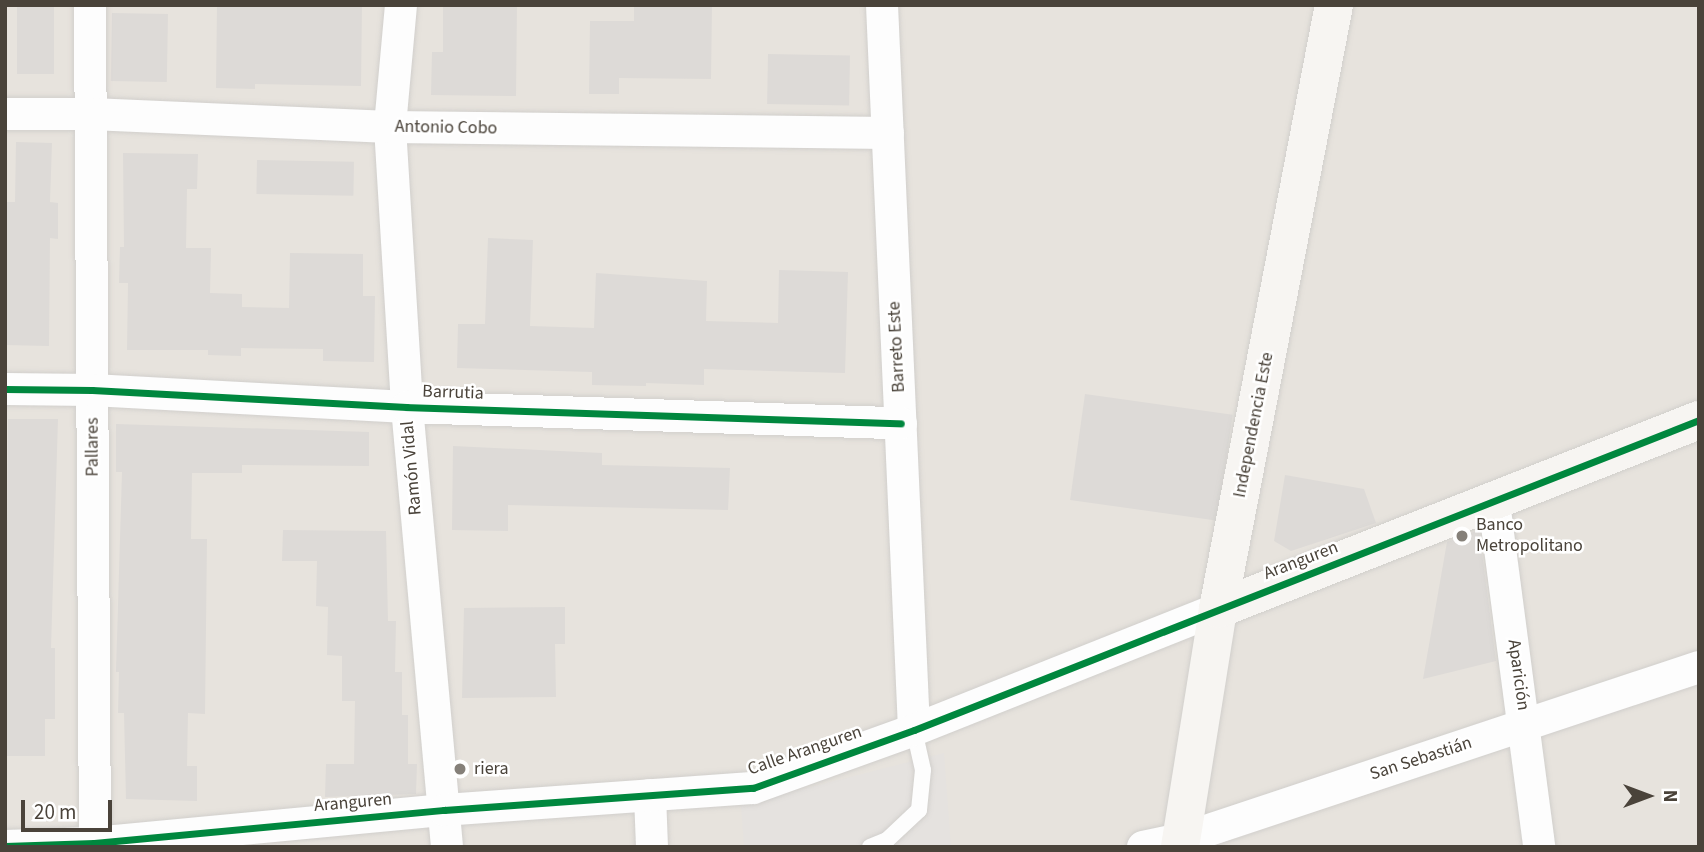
<!DOCTYPE html>
<html>
<head>
<meta charset="utf-8">
<style>
  body { margin:0 }
  #map { position:relative; width:1704px; height:852px; overflow:hidden; background:#f3f1ef; font-family:"Source Sans 3",sans-serif }
  div>[style] { position:absolute }
  .residential>* { inset:0; background:#e7e3dd; transform-origin:0 0 }
  .industrial>* { inset:0; background:#e5e2df }
  .building>* { inset:0; background:#dddad7; transform-origin:0 0 }
  .roads { filter:drop-shadow(0 0 2px #d1cfcc) drop-shadow(0 0 2px #d1cfcc) }
  .lane>* { height:16px; margin:-8px; padding:0 8px; transform-origin:8px; border-radius:8px; background:#fdfdfd }
  .street>* { height:32px; margin:-16px; padding:0 16px; transform-origin:16px; border-radius:16px; background:#fdfdfd }
  .secondary>* { height:38px; margin:-19px; padding:0 19px; transform-origin:19px; border-radius:19px; background:#f7f5f2 }
  .cycleway>* { height:7px; margin:-3.5px; padding:0 3.5px; transform-origin:3.5px; border-radius:3.5px; background:#00873e }
  .dots>* { width:19px; height:19px; translate:-50% -50%; box-sizing:border-box; border:4px solid #fff; border-radius:50% }
  span { translate:-50% -50%; white-space:nowrap; text-align:center; line-height:1.15; -webkit-text-stroke:5px #fff; paint-order:stroke }
  .street-label { font-size:18px; color:#4a433a }
  .poi-label { font-size:18px; color:#4a433a }
  .left { translate:0 -50%; text-align:left }
  .frame { position:absolute; inset:0; border:7px solid #4a433a; pointer-events:none }
  .north { position:absolute; left:1613px; top:761px; width:70px; height:70px; -webkit-text-stroke:5px #fff; paint-order:stroke; rotate:90deg; font-size:19px; font-weight:700; line-height:28px; text-align:center; color:#4a433a }
  .north::after { content:''; display:block; margin:auto; width:24px; height:32px; background:#4a433a; clip-path:polygon(50% 0,100% 100%,50% 72%,0 100%) }
  .scale { position:absolute; left:21px; top:800px; width:91px; height:32px; box-sizing:border-box; border:4px solid #4a433a; border-top:0; padding-left:9px; font-size:21px; line-height:24px; white-space:nowrap; color:#4a433a; -webkit-text-stroke:5px #fff; paint-order:stroke }
</style>
</head>
<body>
<div id="map">
  <div class="residential">
    <i style="left:5px;top:5px;width:1694px;height:842px"></i>
  </div>
  <div class="industrial">
    <i style="clip-path:polygon(944px 753px,951px 847px,744px 847px,741px 805px)"></i>
  </div>
  <div class="building">
    <i style="left:17px;top:5px;width:37px;height:69px"></i>
    <i style="clip-path:polygon(217px 5px,362px 5px,361px 86px,255px 84px,255px 89px,216px 88px)"></i>
    <i style="clip-path:polygon(443px 5px,517px 5px,516px 96px,431px 95px,432px 52px,443px 52px)"></i>
    <i style="clip-path:polygon(634px 5px,712px 5px,711px 79px,619px 78px,619px 94px,589px 94px,590px 21px,634px 21px)"></i>
    <i style="left:112px;top:13px;width:56px;height:68px;rotate:1deg"></i>
    <i style="left:768px;top:54px;width:82px;height:50px;rotate:1deg"></i>
    <i style="clip-path:polygon(16px 142px,52px 143px,50px 202px,58px 203px,58px 239px,50px 238px,49px 346px,5px 345px,5px 202px,15px 202px)"></i>
    <i style="clip-path:polygon(123px 153px,198px 154px,197px 189px,187px 189px,186px 248px,211px 248px,210px 293px,242px 294px,242px 307px,289px 308px,290px 253px,363px 254px,363px 296px,375px 296px,374px 362px,323px 361px,323px 349px,241px 348px,241px 356px,208px 355px,208px 350px,127px 350px,128px 283px,119px 283px,120px 247px,124px 247px)"></i>
    <i style="left:257px;top:160px;width:97px;height:34px;rotate:1deg"></i>
    <i style="clip-path:polygon(488px 238px,533px 240px,530px 326px,594px 328px,596px 273px,707px 281px,706px 321px,778px 323px,779px 270px,848px 272px,845px 373px,704px 369px,704px 385px,646px 383px,646px 386px,592px 385px,592px 372px,457px 368px,458px 324px,485px 324px)"></i>
    <i style="left:1085px;top:394px;width:149px;height:107px;rotate:8deg"></i>
    <i style="clip-path:polygon(8px 419px,58px 419px,51px 648px,55px 648px,55px 719px,45px 719px,45px 756px,5px 756px)"></i>
    <i style="clip-path:polygon(116px 424px,369px 432px,369px 466px,242px 465px,242px 473px,192px 473px,191px 539px,207px 539px,205px 714px,188px 713px,187px 766px,197px 766px,197px 801px,126px 799px,124px 713px,118px 713px,119px 672px,116px 672px,122px 472px,116px 472px)"></i>
    <i style="clip-path:polygon(453px 446px,602px 453px,602px 465px,730px 468px,728px 510px,508px 505px,508px 531px,452px 530px)"></i>
    <i style="clip-path:polygon(1285px 475px,1364px 489px,1376px 523px,1291px 551px,1274px 541px)"></i>
    <i style="clip-path:polygon(283px 530px,386px 531px,388px 621px,396px 621px,395px 672px,402px 672px,402px 715px,408px 715px,408px 764px,417px 764px,416px 794px,325px 797px,326px 764px,354px 764px,355px 701px,342px 701px,342px 656px,327px 655px,328px 607px,316px 606px,317px 561px,282px 561px)"></i>
    <i style="clip-path:polygon(1479px 530px,1496px 661px,1423px 679px,1447px 542px)"></i>
    <i style="clip-path:polygon(565px 607px,565px 644px,555px 644px,556px 697px,462px 698px,464px 608px)"></i>
  </div>
  <div class="roads">
    <div class="lane">
      <i style="left:870px;top:847px;width:18px;rotate:-22deg"></i>
      <i style="left:887px;top:840px;width:44px;rotate:-43.2deg"></i>
      <i style="left:919px;top:810px;width:40px;rotate:-84.3deg"></i>
      <i style="left:923px;top:770px;width:41px;rotate:-102.7deg"></i>
    </div>
    <div class="street">
      <i style="left:90px;top:5px;width:842px;rotate:89.66deg"></i>
      <i style="left:401px;top:5px;width:122px;rotate:95.2deg"></i>
      <i style="left:390px;top:127px;width:281px;rotate:86.5deg"></i>
      <i style="left:407px;top:407px;width:442px;rotate:84.8deg"></i>
      <i style="left:882px;top:5px;width:726px;rotate:87.47deg"></i>
      <i style="left:5px;top:114px;width:86px"></i>
      <i style="left:91px;top:114px;width:299px;rotate:2.5deg"></i>
      <i style="left:390px;top:127px;width:498px;rotate:0.7deg"></i>
      <i style="left:5px;top:389px;width:87px;rotate:0.7deg"></i>
      <i style="left:92px;top:390px;width:315px;rotate:3.1deg"></i>
      <i style="left:407px;top:407px;width:494px;rotate:1.9deg"></i>
      <i style="left:1494px;top:503px;width:347px;rotate:82.5deg"></i>
      <i style="left:650px;top:795px;width:52px;rotate:87.8deg"></i>
      <i style="left:5px;top:846px;width:89px;rotate:-1.9deg"></i>
      <i style="left:94px;top:843px;width:352px;rotate:-5.4deg"></i>
      <i style="left:444px;top:810px;width:310px;rotate:-4.1deg"></i>
      <i style="left:753px;top:788px;width:171px;rotate:-19.8deg"></i>
      <i style="left:914px;top:730px;width:327px;rotate:-21.7deg"></i>
      <i style="left:1143px;top:847px;width:40px;rotate:-12deg"></i>
      <i style="left:1182px;top:839px;width:545px;rotate:-18.4deg"></i>
    </div>
    <div class="secondary">
      <i style="left:1218px;top:609px;width:517px;rotate:-21.45deg"></i>
      <i style="left:1180px;top:847px;width:241px;rotate:-80.9deg"></i>
      <i style="left:1218px;top:609px;width:615px;rotate:-79.13deg"></i>
    </div>
  </div>
  <div class="cycleway">
    <i style="left:5px;top:389px;width:87px;rotate:0.7deg"></i>
    <i style="left:92px;top:390px;width:315px;rotate:3.1deg"></i>
    <i style="left:407px;top:407px;width:494px;rotate:1.9deg"></i>
    <i style="left:5px;top:846px;width:89px;rotate:-1.9deg"></i>
    <i style="left:94px;top:843px;width:352px;rotate:-5.4deg"></i>
    <i style="left:444px;top:810px;width:310px;rotate:-4.1deg"></i>
    <i style="left:753px;top:788px;width:171px;rotate:-19.8deg"></i>
    <i style="left:914px;top:730px;width:844px;rotate:-21.55deg"></i>
  </div>
  <div class="dots">
    <i style="left:1462px;top:536px;background:#858079"></i>
    <i style="left:460px;top:769px;background:#858079"></i>
  </div>
  <div class="street-label">
    <span style="left:446px;top:128px;rotate:1deg">Antonio Cobo</span>
    <span style="left:897px;top:347px;rotate:-93deg">Barreto Este</span>
    <span style="left:453px;top:393px;rotate:2deg">Barrutia</span>
    <span style="left:1254px;top:425px;rotate:-79deg">Independencia Este</span>
    <span style="left:93px;top:447px;rotate:-90deg">Pallares</span>
    <span style="left:412px;top:468px;rotate:-95deg">Ramón Vidal</span>
    <span style="left:1301px;top:561px;rotate:-21deg">Aranguren</span>
    <span style="left:1518px;top:675px;rotate:82deg">Aparición</span>
    <span style="left:805px;top:751px;rotate:-19deg">Calle Aranguren</span>
    <span style="left:1421px;top:759px;rotate:-18deg">San Sebastián</span>
    <span style="left:353px;top:803px;rotate:-5deg">Aranguren</span>
  </div>
  <div class="poi-label">
    <span class="left" style="left:1476px;top:536px">Banco<br>Metropolitano</span>
    <span class="left" style="left:474px;top:769px">riera</span>
  </div>
  <div class="frame"></div>
  <div class="north">N</div>
  <div class="scale">20 m</div>
</div>
</body>
</html>
